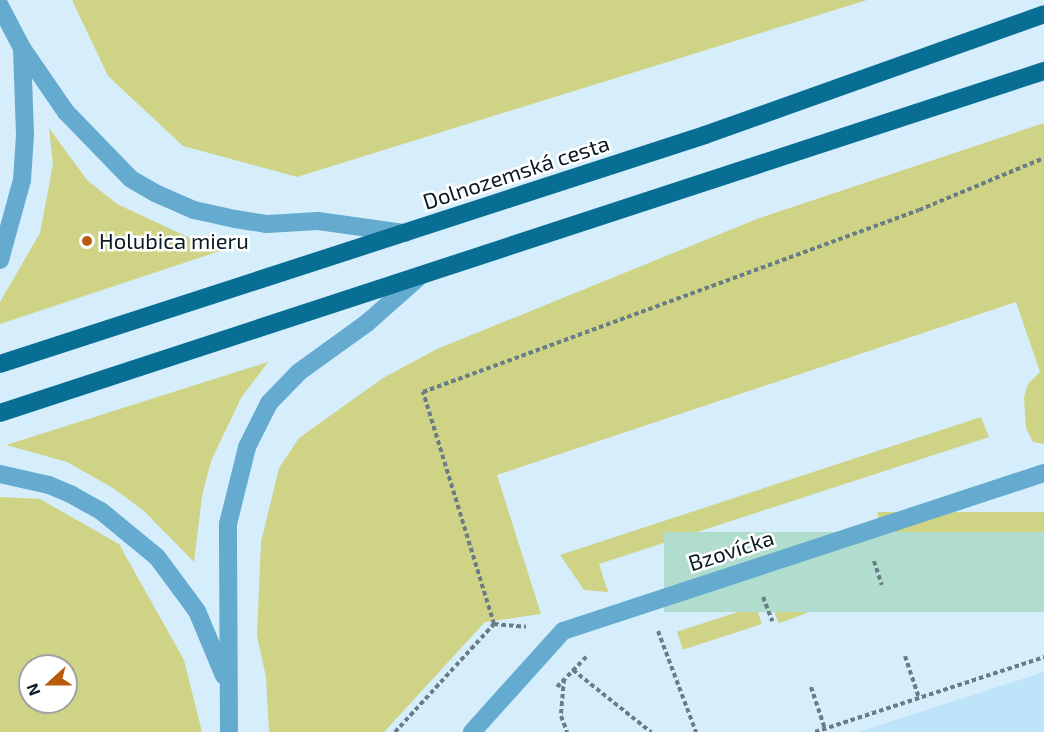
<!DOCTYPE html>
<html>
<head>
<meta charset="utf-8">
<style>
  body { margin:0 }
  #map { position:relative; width:1044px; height:732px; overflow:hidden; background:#d6eefc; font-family:"Exo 2",sans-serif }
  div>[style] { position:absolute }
  .built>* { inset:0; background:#bee4f9 }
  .green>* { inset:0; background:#ced385; transform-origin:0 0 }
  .building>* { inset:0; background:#b0ddcd; transform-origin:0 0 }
  .path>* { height:4px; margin-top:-2px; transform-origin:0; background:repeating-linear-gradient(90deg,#697c87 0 4.5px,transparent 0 7.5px) }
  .minor>* { height:18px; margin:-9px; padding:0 9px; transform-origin:9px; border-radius:9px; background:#64abcf }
  .major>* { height:18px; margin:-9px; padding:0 9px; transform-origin:9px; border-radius:9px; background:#086e94 }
  .dots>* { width:16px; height:16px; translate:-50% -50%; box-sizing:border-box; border:3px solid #fff; border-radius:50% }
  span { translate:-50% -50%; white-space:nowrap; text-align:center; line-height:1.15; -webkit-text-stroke:5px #fff; paint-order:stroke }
  .street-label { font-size:22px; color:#0a1921 }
  .poi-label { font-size:22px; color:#0a1921 }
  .left { translate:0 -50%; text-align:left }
  .north { position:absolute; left:18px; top:654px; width:60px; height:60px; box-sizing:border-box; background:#fff; border:2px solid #9da3a6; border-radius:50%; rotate:249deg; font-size:16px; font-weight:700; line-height:24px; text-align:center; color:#0a1921 }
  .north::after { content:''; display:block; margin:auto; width:21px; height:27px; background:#b95b0c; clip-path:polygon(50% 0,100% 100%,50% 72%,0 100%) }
</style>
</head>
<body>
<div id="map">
  <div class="built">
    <i style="clip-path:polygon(1044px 672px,1044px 732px,858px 732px)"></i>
  </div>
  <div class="green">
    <i style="clip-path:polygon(72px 0,867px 0,297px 177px,183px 146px,108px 76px)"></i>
    <i style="clip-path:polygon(1044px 123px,1044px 444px,1033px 442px,1026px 428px,1024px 397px,1028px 384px,1040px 372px,1016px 302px,497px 475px,541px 614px,485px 622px,384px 732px,269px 732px,266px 677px,257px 636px,261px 542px,279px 468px,299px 438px,383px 378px,437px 349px,757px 219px)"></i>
    <i style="clip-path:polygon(49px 128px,87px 180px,117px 204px,194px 240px,232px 247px,0 324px,0 302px,40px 233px,53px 164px)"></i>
    <i style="clip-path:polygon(268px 362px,241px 398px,211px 461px,202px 496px,194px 562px,144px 511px,113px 488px,67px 462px,6px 445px)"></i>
    <i style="clip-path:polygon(981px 417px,989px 437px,599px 564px,608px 592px,584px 590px,560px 555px)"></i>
    <i style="clip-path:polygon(evenodd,0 497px,40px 499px,119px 544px,184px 660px,202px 732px,0 732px,0 497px,30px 666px,66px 666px,66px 702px,30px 702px,30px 666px)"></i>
    <i style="left:1044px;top:512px;width:20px;height:166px;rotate:90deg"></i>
    <i style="left:868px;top:571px;width:17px;height:102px;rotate:69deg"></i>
    <i style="left:756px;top:606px;width:19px;height:83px;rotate:72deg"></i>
  </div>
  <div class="building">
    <i style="left:1044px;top:532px;width:80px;height:380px;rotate:90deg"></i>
  </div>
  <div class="path">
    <i style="left:874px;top:561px;width:25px;rotate:72deg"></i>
    <i style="left:763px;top:597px;width:26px;rotate:69deg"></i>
    <i style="left:494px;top:624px;width:32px;rotate:5deg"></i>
    <i style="left:658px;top:631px;width:108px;rotate:69.4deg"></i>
    <i style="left:905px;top:656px;width:44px;rotate:71.6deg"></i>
    <i style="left:573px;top:670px;width:100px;rotate:38.5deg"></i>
    <i style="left:564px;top:679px;width:37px;rotate:95deg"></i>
    <i style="left:561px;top:716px;width:17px;rotate:69deg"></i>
    <i style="left:557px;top:687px;width:43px;rotate:-45.9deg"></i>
    <i style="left:811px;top:687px;width:44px;rotate:71.6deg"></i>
    <i style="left:395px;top:732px;width:147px;rotate:-47.5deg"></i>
    <i style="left:494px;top:624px;width:243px;rotate:-107deg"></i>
    <i style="left:423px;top:392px;width:528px;rotate:-20.15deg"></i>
    <i style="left:919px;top:210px;width:135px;rotate:-22.6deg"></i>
    <i style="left:815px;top:732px;width:241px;rotate:-18.1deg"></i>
  </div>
  <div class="minor">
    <i style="left:0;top:6px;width:47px;rotate:62.4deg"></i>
    <i style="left:22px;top:48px;width:78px;rotate:55.5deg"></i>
    <i style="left:66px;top:112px;width:93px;rotate:45.9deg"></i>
    <i style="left:131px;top:179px;width:28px;rotate:30deg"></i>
    <i style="left:155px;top:193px;width:43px;rotate:23.6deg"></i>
    <i style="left:194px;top:210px;width:42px;rotate:12.4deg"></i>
    <i style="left:235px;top:219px;width:32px;rotate:9deg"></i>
    <i style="left:267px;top:224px;width:51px;rotate:-3.4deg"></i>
    <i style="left:318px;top:221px;width:88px;rotate:7.9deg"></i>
    <i style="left:0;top:260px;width:83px;rotate:-74.6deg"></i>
    <i style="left:22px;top:180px;width:45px;rotate:-86.2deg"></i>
    <i style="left:25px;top:135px;width:87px;rotate:-92deg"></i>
    <i style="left:0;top:474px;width:50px;rotate:12.7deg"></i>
    <i style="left:49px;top:485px;width:25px;rotate:23deg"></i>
    <i style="left:72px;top:495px;width:33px;rotate:29deg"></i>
    <i style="left:101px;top:511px;width:72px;rotate:39.4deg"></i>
    <i style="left:157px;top:557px;width:67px;rotate:53.5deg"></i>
    <i style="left:197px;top:611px;width:70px;rotate:67.4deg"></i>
    <i style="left:229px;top:732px;width:208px;rotate:-90.3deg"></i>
    <i style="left:228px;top:524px;width:79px;rotate:-76.1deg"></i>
    <i style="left:247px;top:447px;width:49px;rotate:-63.4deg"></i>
    <i style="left:269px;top:403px;width:43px;rotate:-45.9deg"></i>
    <i style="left:299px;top:372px;width:84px;rotate:-35.8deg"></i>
    <i style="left:367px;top:323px;width:69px;rotate:-41.5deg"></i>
    <i style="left:472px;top:732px;width:136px;rotate:-48deg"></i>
    <i style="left:563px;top:631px;width:506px;rotate:-18.18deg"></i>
  </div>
  <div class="major">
    <i style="left:0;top:364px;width:741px;rotate:-17.99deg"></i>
    <i style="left:705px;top:135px;width:360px;rotate:-19.6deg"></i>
    <i style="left:0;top:413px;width:1099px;rotate:-18.14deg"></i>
  </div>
  <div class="dots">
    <i style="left:87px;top:241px;background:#b95b0c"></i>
  </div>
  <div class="street-label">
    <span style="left:516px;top:172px;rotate:-18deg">Dolnozemská cesta</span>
    <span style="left:731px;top:550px;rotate:-18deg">Bzovícka</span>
  </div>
  <div class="poi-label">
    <span class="left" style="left:99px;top:241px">Holubica mieru</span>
  </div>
  <div class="north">N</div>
</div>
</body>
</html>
